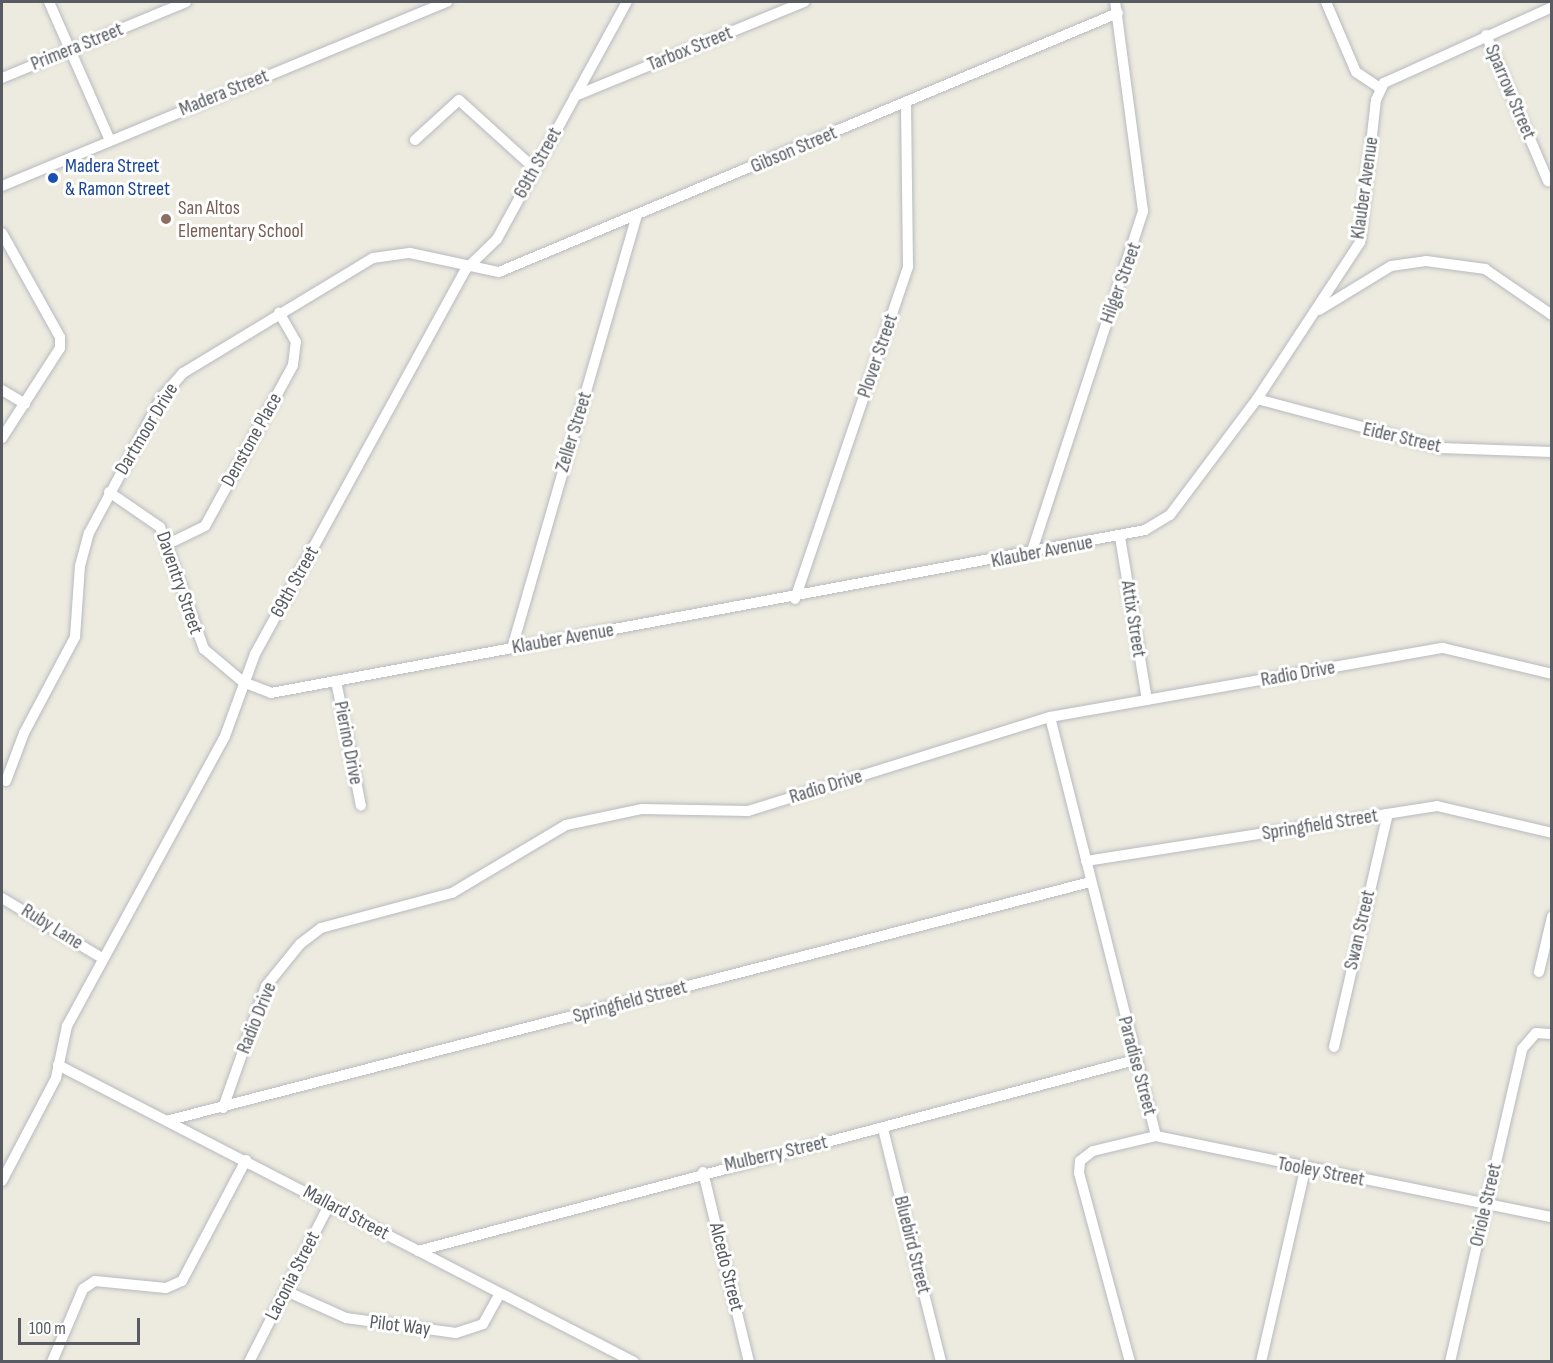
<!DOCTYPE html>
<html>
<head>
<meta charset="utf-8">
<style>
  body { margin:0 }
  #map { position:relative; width:1553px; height:1363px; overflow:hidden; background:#edebdf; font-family:"Sofia Sans Condensed",sans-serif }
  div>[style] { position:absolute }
  .roads { filter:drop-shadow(0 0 2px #b7bac0) drop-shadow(0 0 2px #b7bac0) }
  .minor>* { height:10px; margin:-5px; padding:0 5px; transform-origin:5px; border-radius:5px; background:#fff }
  .dots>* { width:16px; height:16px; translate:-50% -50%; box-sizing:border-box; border:3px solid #fff; border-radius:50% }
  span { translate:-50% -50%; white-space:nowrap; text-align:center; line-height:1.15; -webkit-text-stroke:6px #fff; paint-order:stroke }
  .street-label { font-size:20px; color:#585c62 }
  .transit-label { font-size:20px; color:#164399 }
  .left { translate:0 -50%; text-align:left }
  .education-label { font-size:20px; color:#785e54 }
  .frame { position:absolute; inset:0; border:3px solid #585c62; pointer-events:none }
  .scale { position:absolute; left:18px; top:1318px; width:122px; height:27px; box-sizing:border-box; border:3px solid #585c62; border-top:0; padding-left:8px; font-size:18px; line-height:21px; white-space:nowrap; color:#585c62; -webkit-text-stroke:4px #fff; paint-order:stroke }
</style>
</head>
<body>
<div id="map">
  <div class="roads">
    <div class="minor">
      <i style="left:49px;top:2px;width:151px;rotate:66.2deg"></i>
      <i style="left:1326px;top:2px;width:76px;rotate:66.8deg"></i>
      <i style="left:1356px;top:72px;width:29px;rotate:34deg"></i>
      <i style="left:1486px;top:35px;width:159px;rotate:67deg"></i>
      <i style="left:2px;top:78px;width:199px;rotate:-22.4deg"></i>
      <i style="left:575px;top:96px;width:248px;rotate:-22.3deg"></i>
      <i style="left:415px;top:140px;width:59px;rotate:-42.3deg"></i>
      <i style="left:459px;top:100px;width:101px;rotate:42.2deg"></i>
      <i style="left:2px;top:186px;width:482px;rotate:-22.5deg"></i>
      <i style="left:2px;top:233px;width:119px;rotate:60.9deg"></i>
      <i style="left:60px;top:337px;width:11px;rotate:90deg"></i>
      <i style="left:60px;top:348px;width:107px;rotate:122.8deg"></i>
      <i style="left:1319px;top:310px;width:84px;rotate:-31.4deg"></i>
      <i style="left:1391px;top:266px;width:35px;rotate:-8deg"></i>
      <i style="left:1426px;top:261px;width:60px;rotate:7.7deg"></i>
      <i style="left:1485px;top:269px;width:81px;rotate:34.5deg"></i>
      <i style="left:2px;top:390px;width:27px;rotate:31deg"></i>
      <i style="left:1257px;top:399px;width:190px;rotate:14.9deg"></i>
      <i style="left:1441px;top:448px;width:111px;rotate:2.1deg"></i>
      <i style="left:109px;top:492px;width:62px;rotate:34.5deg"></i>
      <i style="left:160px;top:527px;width:130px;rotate:70.2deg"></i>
      <i style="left:204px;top:649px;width:51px;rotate:40.2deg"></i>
      <i style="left:243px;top:682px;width:30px;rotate:21deg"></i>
      <i style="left:271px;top:693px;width:889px;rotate:-10.56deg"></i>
      <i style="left:1145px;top:530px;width:29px;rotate:-31deg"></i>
      <i style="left:1170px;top:515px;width:145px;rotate:-53.1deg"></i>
      <i style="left:1257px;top:399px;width:188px;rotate:-56.7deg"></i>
      <i style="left:1360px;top:242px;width:143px;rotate:-83.6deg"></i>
      <i style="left:1376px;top:100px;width:19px;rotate:-65deg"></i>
      <i style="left:1384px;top:83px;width:184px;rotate:-24.3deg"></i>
      <i style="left:1120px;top:537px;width:165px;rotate:80.6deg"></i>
      <i style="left:166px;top:545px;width:43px;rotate:-26deg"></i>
      <i style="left:205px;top:526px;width:183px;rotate:-61.3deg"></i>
      <i style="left:293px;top:365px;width:23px;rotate:-83deg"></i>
      <i style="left:296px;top:342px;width:34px;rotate:-120deg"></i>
      <i style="left:1031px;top:554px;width:361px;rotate:-71.9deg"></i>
      <i style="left:1143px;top:211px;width:211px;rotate:-97.6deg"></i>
      <i style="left:795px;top:599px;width:351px;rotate:-71.2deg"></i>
      <i style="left:908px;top:267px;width:163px;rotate:-90.7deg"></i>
      <i style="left:512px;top:648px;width:450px;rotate:-73.9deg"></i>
      <i style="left:336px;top:681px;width:127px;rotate:78.7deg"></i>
      <i style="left:1050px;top:717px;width:432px;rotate:75.8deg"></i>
      <i style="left:6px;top:781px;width:51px;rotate:-69.4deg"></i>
      <i style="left:24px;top:733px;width:109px;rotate:-62deg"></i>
      <i style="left:75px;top:637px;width:71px;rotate:-86deg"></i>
      <i style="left:80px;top:566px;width:34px;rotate:-75deg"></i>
      <i style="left:89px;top:533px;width:154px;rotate:-61.8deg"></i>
      <i style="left:162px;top:397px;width:32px;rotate:-49deg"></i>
      <i style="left:183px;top:373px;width:222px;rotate:-31.2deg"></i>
      <i style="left:373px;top:258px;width:37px;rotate:-8deg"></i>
      <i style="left:410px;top:253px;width:91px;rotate:12.1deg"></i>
      <i style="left:499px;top:272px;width:671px;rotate:-22.71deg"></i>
      <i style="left:1086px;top:861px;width:355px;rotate:-8.9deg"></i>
      <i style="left:1437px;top:806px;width:118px;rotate:13.2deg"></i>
      <i style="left:2px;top:898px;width:117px;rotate:31deg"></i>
      <i style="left:1539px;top:972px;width:57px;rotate:-76.7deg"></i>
      <i style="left:1334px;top:1047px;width:239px;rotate:-77deg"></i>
      <i style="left:58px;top:1065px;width:648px;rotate:27.28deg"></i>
      <i style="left:223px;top:1108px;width:129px;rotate:-70.6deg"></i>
      <i style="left:266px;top:986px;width:54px;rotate:-51deg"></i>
      <i style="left:300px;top:944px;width:26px;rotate:-37deg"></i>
      <i style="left:321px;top:928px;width:136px;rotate:-15deg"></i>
      <i style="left:452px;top:893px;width:133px;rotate:-30.8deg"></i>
      <i style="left:566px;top:825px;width:78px;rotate:-11.9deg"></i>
      <i style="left:642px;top:809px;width:106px;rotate:1.1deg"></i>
      <i style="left:748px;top:811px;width:316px;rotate:-17.3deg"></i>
      <i style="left:1050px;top:717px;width:399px;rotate:-10deg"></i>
      <i style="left:1443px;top:648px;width:112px;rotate:13.4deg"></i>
      <i style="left:170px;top:1120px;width:950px;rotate:-14.5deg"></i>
      <i style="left:883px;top:1129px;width:240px;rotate:76deg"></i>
      <i style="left:703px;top:1172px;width:195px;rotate:76.4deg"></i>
      <i style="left:2px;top:1181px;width:116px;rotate:-62.3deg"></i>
      <i style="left:56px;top:1078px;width:53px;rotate:-78.1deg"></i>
      <i style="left:67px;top:1026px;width:330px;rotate:-61.4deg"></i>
      <i style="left:225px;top:736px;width:87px;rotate:-69.9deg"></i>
      <i style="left:255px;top:654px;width:439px;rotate:-61.3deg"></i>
      <i style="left:466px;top:269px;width:43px;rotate:-44.1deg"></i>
      <i style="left:497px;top:239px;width:270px;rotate:-61.3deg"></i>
      <i style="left:418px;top:1251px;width:742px;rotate:-14.92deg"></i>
      <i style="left:286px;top:1291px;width:66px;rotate:24.2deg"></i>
      <i style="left:346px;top:1318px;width:111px;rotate:7.8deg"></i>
      <i style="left:456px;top:1333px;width:28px;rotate:-18deg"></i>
      <i style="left:483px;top:1324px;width:35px;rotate:-61deg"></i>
      <i style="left:52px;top:1362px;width:79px;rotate:-67deg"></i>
      <i style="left:83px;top:1289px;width:14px;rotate:-34deg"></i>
      <i style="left:95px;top:1281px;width:71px;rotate:5.6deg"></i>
      <i style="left:166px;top:1288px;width:17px;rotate:-24deg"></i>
      <i style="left:182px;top:1281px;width:137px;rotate:-62.1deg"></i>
      <i style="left:249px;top:1362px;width:176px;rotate:-63deg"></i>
      <i style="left:1130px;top:1362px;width:196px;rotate:-105.1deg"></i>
      <i style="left:1079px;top:1173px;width:12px;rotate:-85deg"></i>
      <i style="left:1080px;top:1161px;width:16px;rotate:-38deg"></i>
      <i style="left:1093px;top:1151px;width:65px;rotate:-13.4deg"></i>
      <i style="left:1156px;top:1136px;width:404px;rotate:11.6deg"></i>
      <i style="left:1261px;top:1362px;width:197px;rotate:-77.1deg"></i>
      <i style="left:1450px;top:1362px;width:321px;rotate:-77deg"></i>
      <i style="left:1522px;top:1049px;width:21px;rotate:-49deg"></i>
      <i style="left:1536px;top:1033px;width:16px;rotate:4deg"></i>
    </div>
  </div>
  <div class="dots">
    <i style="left:53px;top:178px;background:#1a4fb4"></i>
    <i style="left:166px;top:219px;background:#8d6e63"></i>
  </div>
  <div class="street-label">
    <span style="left:77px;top:47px;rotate:-22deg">Primera Street</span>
    <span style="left:690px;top:49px;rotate:-22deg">Tarbox Street</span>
    <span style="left:1510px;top:92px;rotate:67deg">Sparrow Street</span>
    <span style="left:224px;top:93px;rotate:-22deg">Madera Street</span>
    <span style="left:794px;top:150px;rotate:-23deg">Gibson Street</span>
    <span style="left:538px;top:163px;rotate:-61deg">69th Street</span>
    <span style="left:1365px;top:188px;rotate:-82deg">Klauber Avenue</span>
    <span style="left:1121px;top:283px;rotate:-70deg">Hilger Street</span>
    <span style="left:878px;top:356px;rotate:-71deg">Plover Street</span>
    <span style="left:147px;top:429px;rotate:-59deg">Dartmoor Drive</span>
    <span style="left:574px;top:432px;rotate:-73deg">Zeller Street</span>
    <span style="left:1402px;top:438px;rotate:13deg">Eider Street</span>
    <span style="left:252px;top:440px;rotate:-61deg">Denstone Place</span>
    <span style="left:1042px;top:552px;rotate:-11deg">Klauber Avenue</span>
    <span style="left:295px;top:582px;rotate:-61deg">69th Street</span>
    <span style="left:179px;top:583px;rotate:71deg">Daventry Street</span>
    <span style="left:1133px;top:619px;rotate:81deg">Attix Street</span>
    <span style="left:563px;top:639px;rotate:-10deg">Klauber Avenue</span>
    <span style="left:1298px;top:674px;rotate:-10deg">Radio Drive</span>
    <span style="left:348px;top:743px;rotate:79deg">Pierino Drive</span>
    <span style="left:826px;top:787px;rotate:-17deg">Radio Drive</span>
    <span style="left:1320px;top:825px;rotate:-9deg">Springfield Street</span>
    <span style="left:52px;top:927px;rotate:32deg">Ruby Lane</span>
    <span style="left:1360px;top:930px;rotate:-77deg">Swan Street</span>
    <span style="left:630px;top:1002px;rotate:-15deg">Springfield Street</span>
    <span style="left:257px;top:1018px;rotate:-68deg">Radio Drive</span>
    <span style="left:1137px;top:1066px;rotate:75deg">Paradise Street</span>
    <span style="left:776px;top:1154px;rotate:-13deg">Mulberry Street</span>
    <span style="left:1321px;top:1172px;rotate:11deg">Tooley Street</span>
    <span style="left:1486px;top:1205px;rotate:-77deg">Oriole Street</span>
    <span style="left:346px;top:1213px;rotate:28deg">Mallard Street</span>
    <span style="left:912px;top:1245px;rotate:76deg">Bluebird Street</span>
    <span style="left:726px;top:1267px;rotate:76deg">Alcedo Street</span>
    <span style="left:293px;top:1276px;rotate:-63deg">Laconia Street</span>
    <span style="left:400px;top:1326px;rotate:7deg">Pilot Way</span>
  </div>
  <div class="transit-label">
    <span class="left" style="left:65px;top:178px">Madera Street<br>&amp; Ramon Street</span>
  </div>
  <div class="education-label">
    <span class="left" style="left:178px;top:220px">San Altos<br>Elementary School</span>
  </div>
  <div class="frame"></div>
  <div class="scale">100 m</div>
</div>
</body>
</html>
